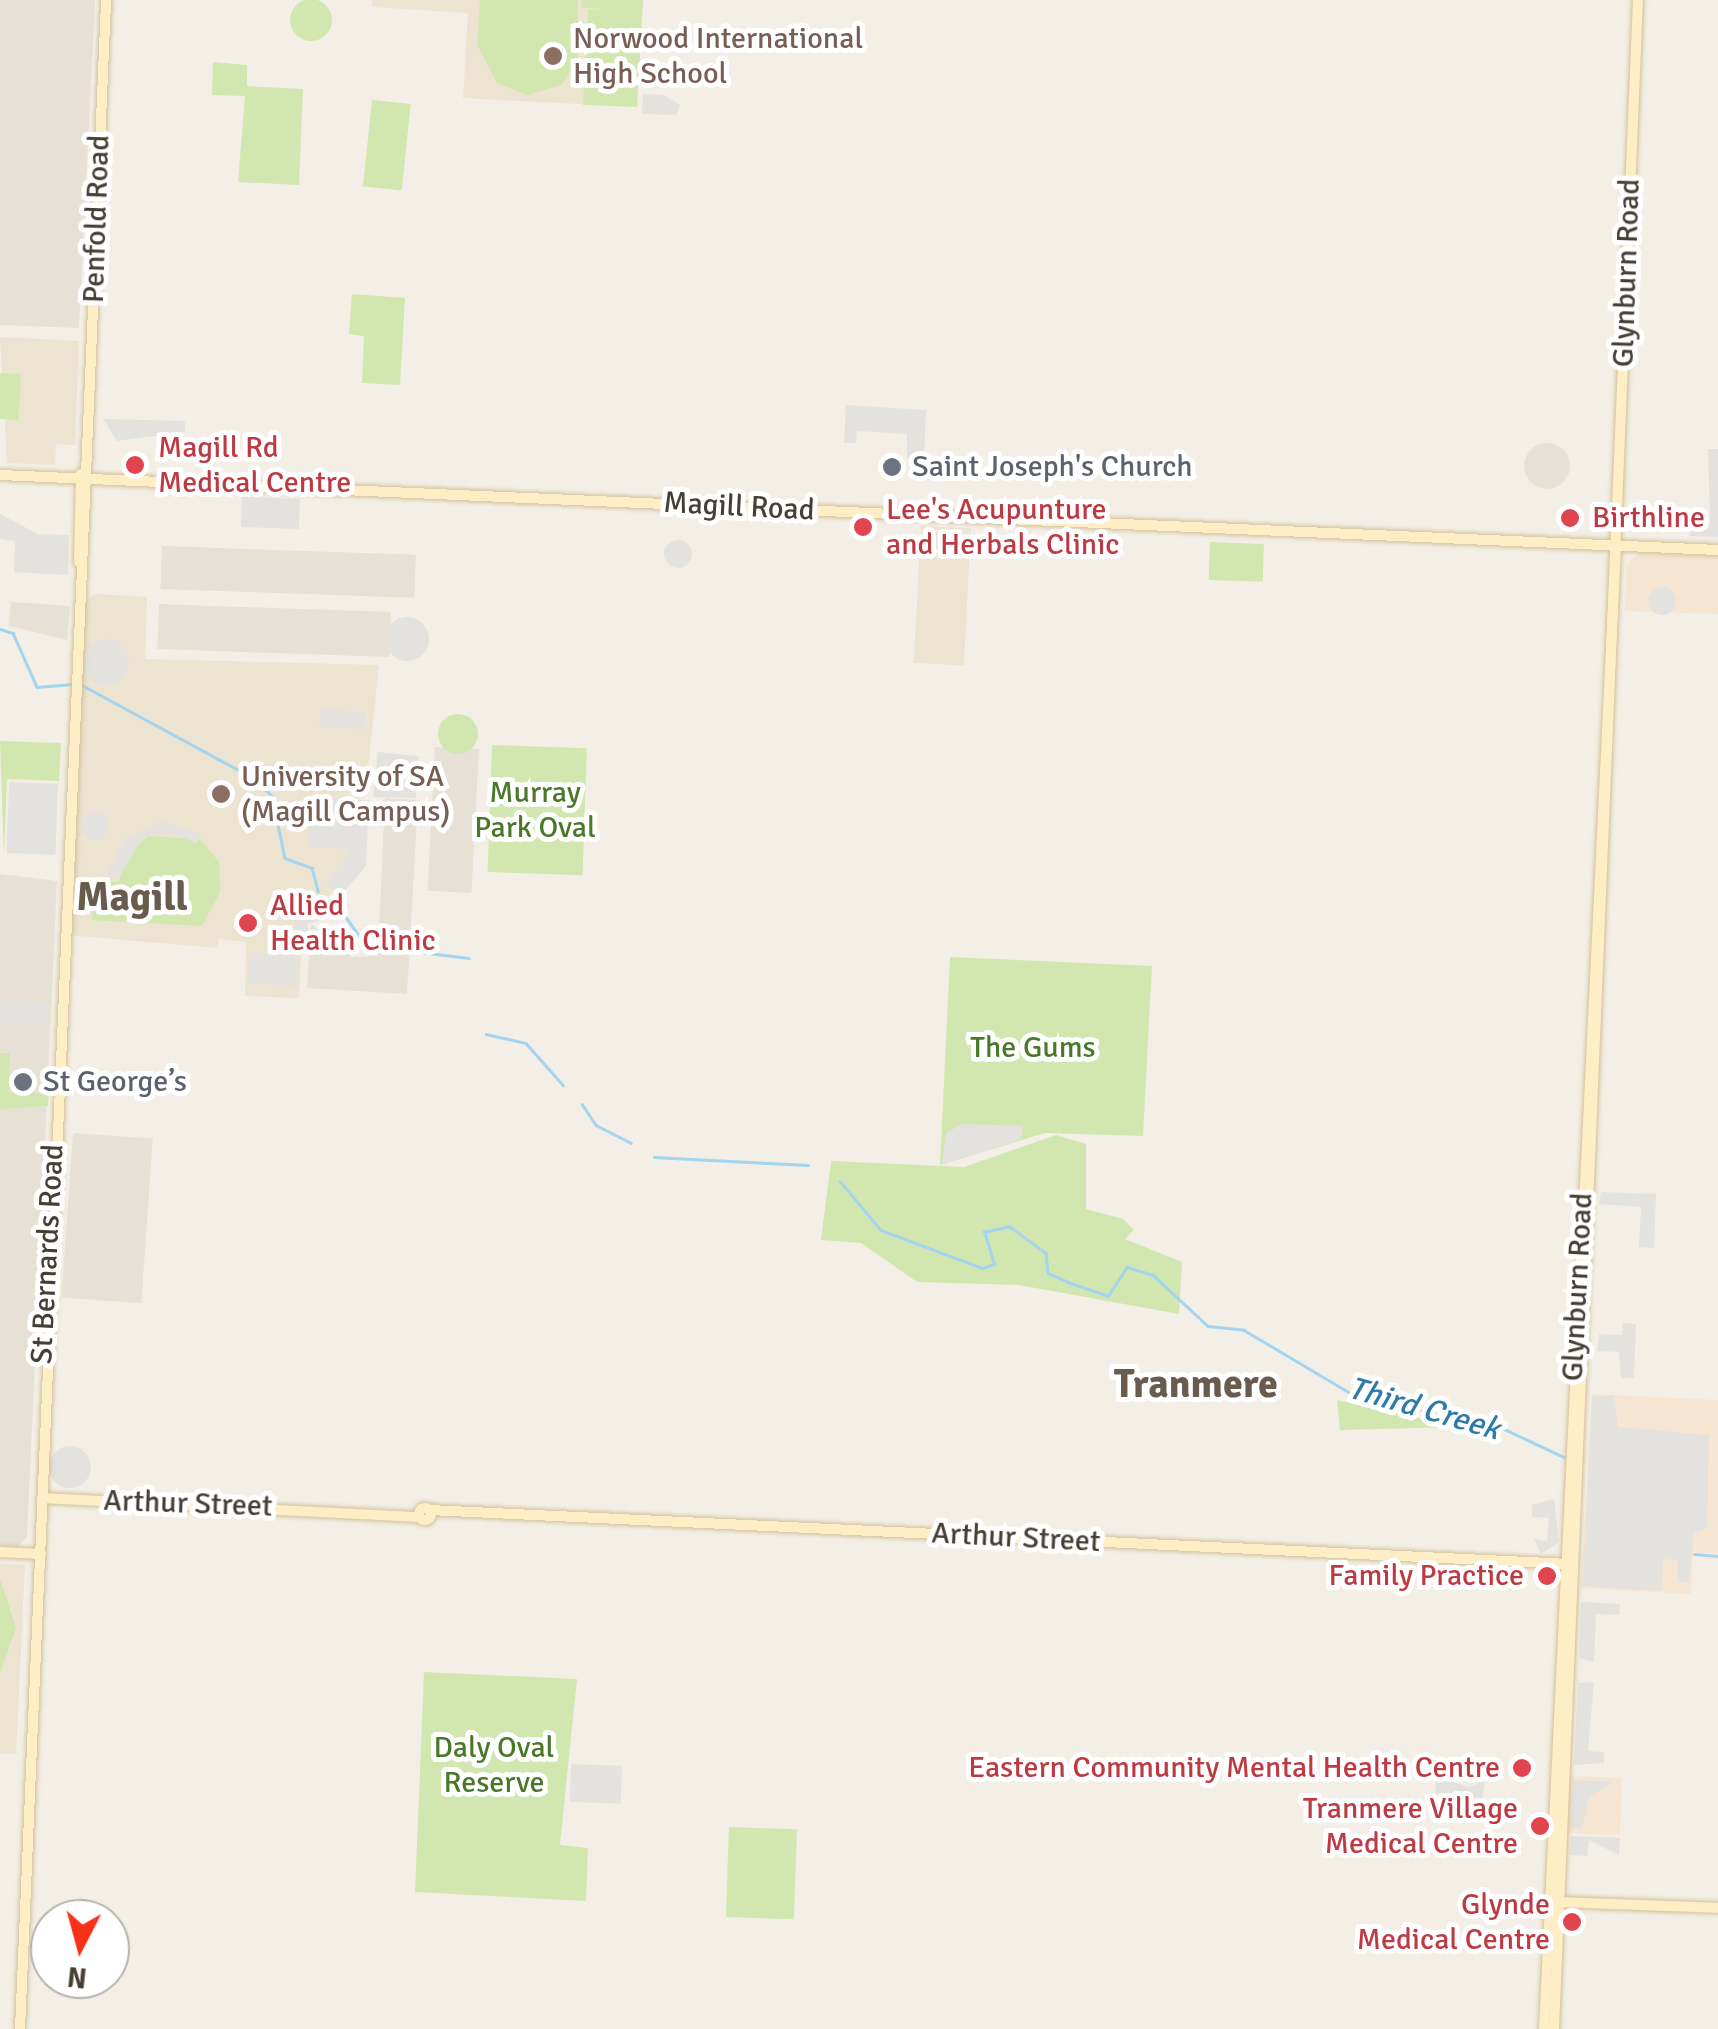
<!DOCTYPE html>
<html>
<head>
<meta charset="utf-8">
<style>
  body { margin:0 }
  #map { position:relative; width:1718px; height:2029px; overflow:hidden; background:#f3efe7; font-family:Signika,sans-serif }
  div>[style] { position:absolute }
  .residential>* { inset:0; background:#e7e0d5; transform-origin:0 0 }
  .round { border-radius:50% }
  .commercial>* { inset:0; background:#f5e5d2; transform-origin:0 0 }
  .education>* { inset:0; background:#ece3d0; transform-origin:0 0 }
  .green>* { inset:0; background:#d1e7af; transform-origin:0 0 }
  .parking>* { inset:0; background:#e4e2de; transform-origin:0 0 }
  .stream>* { height:2.5px; margin:-1.25px; padding:0 1.25px; transform-origin:1.25px; border-radius:1.25px; background:#a3d4f0 }
  .roads { filter:drop-shadow(0 0 2px #d3c097) drop-shadow(0 0 2px #d3c097) }
  .secondary>* { height:10px; margin:-5px; padding:0 5px; transform-origin:5px; border-radius:5px; background:#feeec5 }
  .secondary>.ring { margin:-5px; padding:0; box-sizing:content-box; background:none; border:10px solid #feeec5; border-radius:50% }
  .dots>* { width:28px; height:28px; translate:-50% -50%; box-sizing:border-box; border:5px solid #fff; border-radius:50% }
  span { translate:-50% -50%; white-space:nowrap; text-align:center; line-height:1.15; -webkit-text-stroke:10px #fff; paint-order:stroke }
  .education-label { font-size:30px; color:#785e54 }
  .left { translate:0 -50%; text-align:left }
  .street-label { font-size:30px; color:#463f36 }
  .health-label { font-size:30px; color:#be3a42 }
  .right { translate:-100% -50%; text-align:right }
  .worship-label { font-size:30px; color:#5b616d }
  .park-label { font-size:30px; color:#4a7829 }
  .water-label { font-size:32px; color:#2e7aa9; font-style:italic }
  .district-label { font-size:40px; color:#695c4d; font-weight:700 }
  .north { position:absolute; left:30px; top:1899px; width:100px; height:100px; box-sizing:border-box; background:#fff; border:2px solid #b5b2af; border-radius:50%; rotate:186deg; font-size:28px; font-weight:700; line-height:40px; text-align:center; color:#463f36 }
  .north::after { content:''; display:block; margin:auto; width:35px; height:45px; background:#f93018; clip-path:polygon(50% 0,100% 100%,50% 72%,0 100%) }
</style>
</head>
<body>
<div id="map">
  <div class="residential">
    <i style="clip-path:polygon(0 0,95px 0,79px 328px,0 325px)"></i>
    <i class="round" style="left:1524px;top:443px;width:46px;height:46px"></i>
    <i style="left:162px;top:546px;width:254px;height:43px;rotate:2deg"></i>
    <i style="clip-path:polygon(11px 602px,70px 606px,67px 640px,9px 626px)"></i>
    <i style="left:159px;top:604px;width:232px;height:45px;rotate:2deg"></i>
    <i style="left:435px;top:747px;width:44px;height:144px;rotate:3deg"></i>
    <i style="clip-path:polygon(385px 798px,418px 800px,407px 994px,307px 988px,311px 924px,352px 957px,378px 956px)"></i>
    <i style="clip-path:polygon(0 874px,57px 881px,27px 1537px,17px 1547px,0 1546px)"></i>
    <i style="left:73px;top:1133px;width:80px;height:165px;rotate:4deg"></i>
  </div>
  <div class="commercial">
    <i style="clip-path:polygon(1639px 553px,1718px 556px,1718px 614px,1625px 611px,1627px 564px)"></i>
    <i style="clip-path:polygon(1592px 1394px,1718px 1400px,1718px 1553px,1693px 1553px,1691px 1594px,1581px 1588px)"></i>
    <i style="left:1568px;top:1776px;width:54px;height:57px;rotate:2deg"></i>
  </div>
  <div class="education">
    <i style="clip-path:polygon(372px 0,643px 0,637px 107px,463px 98px,468px 13px,372px 7px)"></i>
    <i style="clip-path:polygon(0 337px,79px 341px,75px 445px,56px 444px,55px 465px,7px 463px)"></i>
    <i style="left:921px;top:526px;width:50px;height:137px;rotate:3deg"></i>
    <i style="clip-path:polygon(97px 594px,147px 597px,145px 659px,379px 665px,365px 797px,314px 806px,308px 839px,362px 842px,352px 872px,303px 924px,299px 998px,245px 996px,246px 942px,219px 939px,217px 948px,68px 935px,83px 601px)"></i>
    <i style="clip-path:polygon(0 1564px,25px 1565px,16px 1754px,0 1754px)"></i>
  </div>
  <div class="green">
    <i class="round" style="left:290px;top:-1px;width:42px;height:42px"></i>
    <i style="clip-path:polygon(480px 0,578px 0,578px 58px,562px 85px,527px 95px,497px 83px,477px 45px)"></i>
    <i style="clip-path:polygon(582px 0,643px 0,637px 107px,583px 105px,588px 9px,611px 10px,581px 7px)"></i>
    <i style="clip-path:polygon(213px 62px,247px 65px,247px 86px,303px 89px,299px 185px,238px 182px,245px 96px,212px 95px)"></i>
    <i style="left:372px;top:100px;width:39px;height:87px;rotate:6deg"></i>
    <i style="clip-path:polygon(352px 294px,405px 298px,400px 385px,362px 383px,364px 336px,349px 334px)"></i>
    <i style="left:0;top:373px;width:21px;height:46px;rotate:3deg"></i>
    <i style="left:1210px;top:542px;width:54px;height:38px;rotate:2deg"></i>
    <i class="round" style="left:438px;top:714px;width:40px;height:40px"></i>
    <i style="clip-path:polygon(0 741px,61px 743px,59px 781px,7px 779px,4px 855px)"></i>
    <i style="left:492px;top:745px;width:95px;height:127px;rotate:2deg"></i>
    <i style="clip-path:polygon(148px 836px,200px 839px,219px 862px,220px 892px,202px 926px,92px 920px,96px 882px,118px 882px,130px 851px)"></i>
    <i style="clip-path:polygon(950px 957px,1152px 966px,1143px 1136px,1045px 1133px,940px 1165px)"></i>
    <i style="clip-path:polygon(0 1053px,10px 1053px,9px 1092px,49px 1093px,48px 1106px,0 1109px)"></i>
    <i style="clip-path:polygon(1056px 1135px,1086px 1144px,1086px 1209px,1123px 1219px,1134px 1230px,1125px 1239px,1182px 1262px,1179px 1314px,1019px 1285px,917px 1282px,861px 1243px,821px 1240px,831px 1161px,964px 1167px)"></i>
    <i style="clip-path:polygon(1337px 1400px,1458px 1427px,1340px 1430px)"></i>
    <i style="clip-path:polygon(0 1579px,16px 1628px,0 1673px)"></i>
    <i style="clip-path:polygon(424px 1672px,577px 1679px,560px 1845px,588px 1848px,586px 1901px,415px 1892px)"></i>
    <i style="left:729px;top:1827px;width:68px;height:90px;rotate:2deg"></i>
  </div>
  <div class="parking">
    <i style="clip-path:polygon(643px 94px,663px 95px,681px 105px,676px 115px,642px 114px)"></i>
    <i style="clip-path:polygon(846px 405px,926px 410px,924px 459px,907px 458px,907px 434px,857px 431px,856px 443px,844px 443px)"></i>
    <i style="clip-path:polygon(103px 419px,185px 421px,185px 432px,117px 441px)"></i>
    <i style="clip-path:polygon(1708px 449px,1718px 449px,1718px 537px,1690px 536px,1691px 525px,1710px 525px)"></i>
    <i style="left:242px;top:497px;width:58px;height:30px;rotate:2deg"></i>
    <i style="clip-path:polygon(0 514px,38px 534px,69px 535px,68px 575px,14px 572px,15px 541px,0 539px)"></i>
    <i class="round" style="left:664px;top:540px;width:28px;height:28px"></i>
    <i class="round" style="left:1648px;top:587px;width:28px;height:28px"></i>
    <i class="round" style="left:385px;top:617px;width:44px;height:44px"></i>
    <i class="round" style="left:83px;top:639px;width:46px;height:46px"></i>
    <i style="left:320px;top:709px;width:46px;height:17px;rotate:4deg"></i>
    <i style="left:378px;top:752px;width:41px;height:18px;rotate:6deg"></i>
    <i style="clip-path:polygon(375px 777px,416px 781px,416px 798px,373px 797px)"></i>
    <i style="left:9px;top:782px;width:49px;height:71px;rotate:2deg"></i>
    <i style="clip-path:polygon(315px 798px,369px 800px,366px 866px,340px 897px,326px 884px,351px 850px,306px 846px)"></i>
    <i class="round" style="left:81px;top:812px;width:28px;height:28px"></i>
    <i style="clip-path:polygon(162px 821px,202px 834px,196px 843px,169px 832px,143px 837px,119px 877px,106px 877px,125px 838px)"></i>
    <i style="clip-path:polygon(298px 888px,328px 918px,308px 924px,307px 952px,293px 951px,295px 910px,286px 903px)"></i>
    <i style="left:250px;top:953px;width:49px;height:30px;rotate:4deg"></i>
    <i style="left:0;top:1002px;width:47px;height:22px;rotate:2deg"></i>
    <i style="clip-path:polygon(963px 1124px,1023px 1126px,1021px 1139px,942px 1165px,946px 1133px)"></i>
    <i style="clip-path:polygon(1601px 1192px,1656px 1194px,1654px 1248px,1639px 1247px,1641px 1207px,1599px 1204px)"></i>
    <i style="clip-path:polygon(1623px 1323px,1636px 1324px,1634px 1378px,1621px 1378px,1619px 1352px,1597px 1351px,1599px 1334px,1622px 1335px)"></i>
    <i style="clip-path:polygon(1592px 1396px,1614px 1396px,1618px 1427px,1709px 1435px,1707px 1528px,1694px 1533px,1689px 1582px,1678px 1582px,1678px 1560px,1663px 1559px,1662px 1591px,1583px 1586px)"></i>
    <i class="round" style="left:49px;top:1446px;width:42px;height:42px"></i>
    <i style="clip-path:polygon(1554px 1499px,1559px 1542px,1541px 1554px,1534px 1539px,1547px 1541px,1549px 1518px,1532px 1517px,1532px 1505px)"></i>
    <i style="clip-path:polygon(1581px 1602px,1620px 1604px,1619px 1615px,1596px 1614px,1594px 1662px,1579px 1658px)"></i>
    <i style="clip-path:polygon(1594px 1682px,1588px 1751px,1604px 1752px,1604px 1763px,1574px 1765px,1578px 1683px)"></i>
    <i style="left:571px;top:1764px;width:51px;height:38px;rotate:2deg"></i>
    <i style="clip-path:polygon(1436px 1777px,1470px 1787px,1485px 1780px,1482px 1803px,1435px 1800px)"></i>
    <i style="clip-path:polygon(1573px 1780px,1613px 1782px,1589px 1797px,1582px 1828px,1571px 1827px)"></i>
    <i style="clip-path:polygon(1571px 1836px,1620px 1838px,1619px 1855px,1589px 1840px,1587px 1856px,1570px 1855px)"></i>
  </div>
  <div class="stream">
    <i style="left:0;top:629px;width:14px;rotate:17deg"></i>
    <i style="left:13px;top:633px;width:59px;rotate:66deg"></i>
    <i style="left:37px;top:687px;width:35px;rotate:-5deg"></i>
    <i style="left:82px;top:685px;width:197px;rotate:28.5deg"></i>
    <i style="left:255px;top:779px;width:24px;rotate:45deg"></i>
    <i style="left:272px;top:796px;width:63px;rotate:78.2deg"></i>
    <i style="left:285px;top:858px;width:29px;rotate:20deg"></i>
    <i style="left:312px;top:868px;width:24px;rotate:75deg"></i>
    <i style="left:334px;top:900px;width:57px;rotate:54.9deg"></i>
    <i style="left:367px;top:947px;width:47px;rotate:3.7deg"></i>
    <i style="left:420px;top:952px;width:49px;rotate:7deg"></i>
    <i style="left:486px;top:1034px;width:41px;rotate:12.7deg"></i>
    <i style="left:526px;top:1043px;width:56px;rotate:48.6deg"></i>
    <i style="left:582px;top:1104px;width:25px;rotate:56deg"></i>
    <i style="left:596px;top:1125px;width:39px;rotate:27deg"></i>
    <i style="left:654px;top:1157px;width:154px;rotate:3deg"></i>
    <i style="left:840px;top:1181px;width:64px;rotate:50.1deg"></i>
    <i style="left:881px;top:1230px;width:108px;rotate:20.6deg"></i>
    <i style="left:982px;top:1268px;width:13px;rotate:-18deg"></i>
    <i style="left:994px;top:1264px;width:34px;rotate:-107deg"></i>
    <i style="left:984px;top:1232px;width:26px;rotate:-13deg"></i>
    <i style="left:1009px;top:1226px;width:46px;rotate:36.1deg"></i>
    <i style="left:1046px;top:1253px;width:20px;rotate:84deg"></i>
    <i style="left:1048px;top:1273px;width:22px;rotate:24deg"></i>
    <i style="left:1068px;top:1282px;width:42px;rotate:19.3deg"></i>
    <i style="left:1108px;top:1296px;width:35px;rotate:-57deg"></i>
    <i style="left:1127px;top:1267px;width:27px;rotate:17deg"></i>
    <i style="left:1153px;top:1275px;width:75px;rotate:42.8deg"></i>
    <i style="left:1208px;top:1326px;width:36px;rotate:6deg"></i>
    <i style="left:1244px;top:1330px;width:126px;rotate:30.7deg"></i>
    <i style="left:1352px;top:1394px;width:156px;rotate:13deg"></i>
    <i style="left:1504px;top:1429px;width:66px;rotate:25deg"></i>
    <i style="left:1694px;top:1554px;width:24px;rotate:5deg"></i>
  </div>
  <div class="roads">
    <div class="secondary">
      <i style="left:0;top:475px;width:1720px;rotate:2.5deg"></i>
      <i style="left:79px;top:562px;width:88px;rotate:-88.7deg"></i>
      <i style="left:42px;top:1498px;width:378px;rotate:2.9deg"></i>
      <i class="ring" style="left:419px;top:1508px;width:2px;height:2px"></i>
      <i style="left:429px;top:1510px;width:1141px;rotate:2.71deg"></i>
      <i style="left:0;top:1552px;width:41px;rotate:2.8deg"></i>
      <i style="left:1556px;top:1902px;width:162px;rotate:2.1deg"></i>
      <i style="left:20px;top:2029px;width:2031px;rotate:-87.57deg"></i>
      <i style="left:1544px;top:2029px;width:1484px;rotate:-87.22deg"></i>
      <i style="left:1554px;top:2029px;width:2031px;rotate:-87.63deg"></i>
    </div>
  </div>
  <div class="dots">
    <i style="left:553px;top:56px;background:#8d6e63"></i>
    <i style="left:135px;top:465px;background:#e0444e"></i>
    <i style="left:892px;top:467px;background:#6b7280"></i>
    <i style="left:1570px;top:518px;background:#e0444e"></i>
    <i style="left:863px;top:527px;background:#e0444e"></i>
    <i style="left:221px;top:794px;background:#8d6e63"></i>
    <i style="left:248px;top:923px;background:#e0444e"></i>
    <i style="left:23px;top:1082px;background:#6b7280"></i>
    <i style="left:1547px;top:1576px;background:#e0444e"></i>
    <i style="left:1522px;top:1768px;background:#e0444e"></i>
    <i style="left:1540px;top:1826px;background:#e0444e"></i>
    <i style="left:1572px;top:1922px;background:#e0444e"></i>
  </div>
  <div class="education-label">
    <span class="left" style="left:573px;top:56px">Norwood International<br>High School</span>
    <span class="left" style="left:241px;top:794px">University of SA<br>(Magill Campus)</span>
  </div>
  <div class="street-label">
    <span style="left:97px;top:219px;rotate:-88deg">Penfold Road</span>
    <span style="left:1627px;top:273px;rotate:-88deg">Glynburn Road</span>
    <span style="left:739px;top:507px;rotate:3deg">Magill Road</span>
    <span style="left:48px;top:1254px;rotate:-87deg">St Bernards Road</span>
    <span style="left:1578px;top:1287px;rotate:-87deg">Glynburn Road</span>
    <span style="left:188px;top:1504px;rotate:2deg">Arthur Street</span>
    <span style="left:1016px;top:1538px;rotate:3deg">Arthur Street</span>
  </div>
  <div class="health-label">
    <span class="left" style="left:158px;top:465px">Magill Rd<br>Medical Centre</span>
    <span class="left" style="left:886px;top:527px">Lee's Acupunture<br>and Herbals Clinic</span>
    <span class="left" style="left:1592px;top:518px">Birthline</span>
    <span class="left" style="left:270px;top:923px">Allied<br>Health Clinic</span>
    <span class="right" style="left:1524px;top:1576px">Family Practice</span>
    <span class="right" style="left:1500px;top:1768px">Eastern Community Mental Health Centre</span>
    <span class="right" style="left:1518px;top:1826px">Tranmere Village<br>Medical Centre</span>
    <span class="right" style="left:1550px;top:1922px">Glynde<br>Medical Centre</span>
  </div>
  <div class="worship-label">
    <span class="left" style="left:912px;top:467px">Saint Joseph's Church</span>
    <span class="left" style="left:43px;top:1082px">St George’s</span>
  </div>
  <div class="park-label">
    <span style="left:535px;top:810px">Murray<br>Park Oval</span>
    <span style="left:1033px;top:1048px">The Gums</span>
    <span style="left:494px;top:1765px">Daly Oval<br>Reserve</span>
  </div>
  <div class="water-label">
    <span style="left:1424px;top:1409px;rotate:16deg">Third Creek</span>
  </div>
  <div class="district-label">
    <span style="left:132px;top:897px">Magill</span>
    <span style="left:1196px;top:1384px">Tranmere</span>
  </div>
  <div class="north">N</div>
</div>
</body>
</html>
